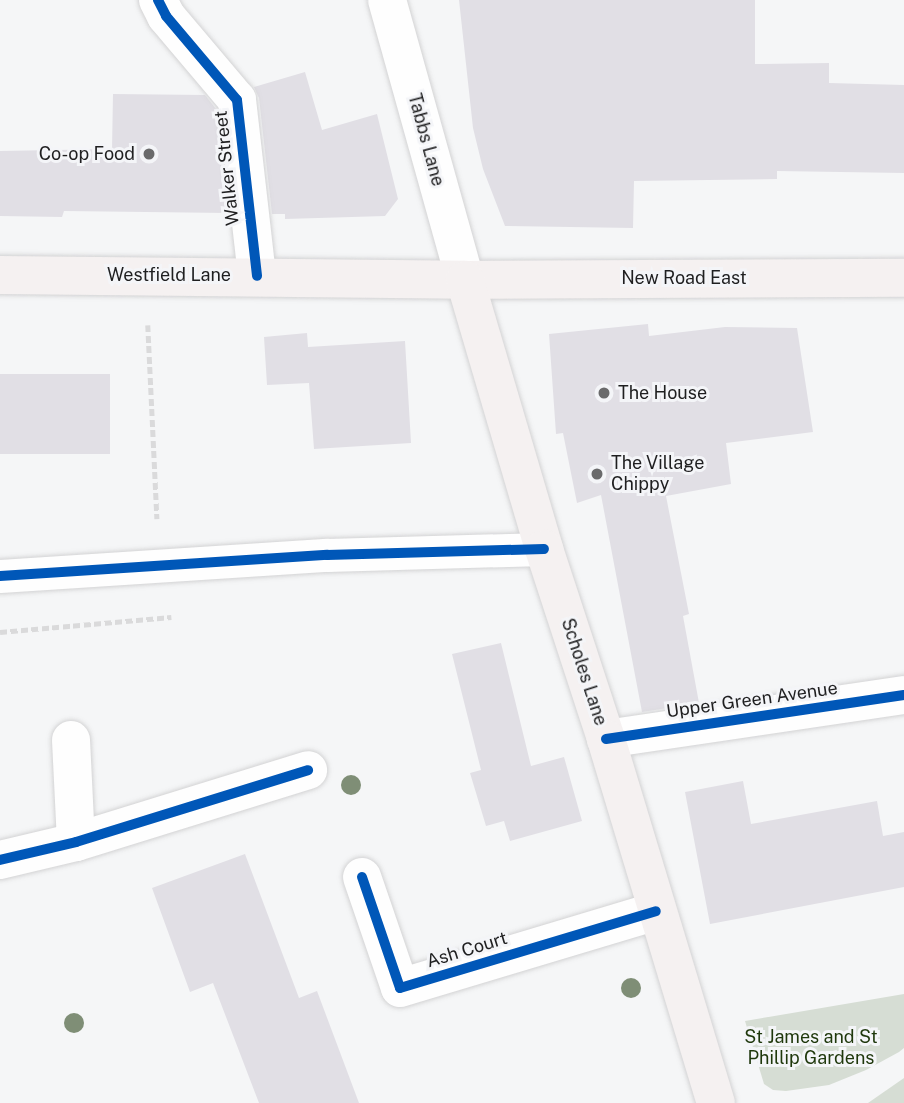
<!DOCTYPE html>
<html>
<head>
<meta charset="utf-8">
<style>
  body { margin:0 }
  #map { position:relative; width:904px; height:1103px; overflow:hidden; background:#f5f6f7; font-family:"Public Sans",sans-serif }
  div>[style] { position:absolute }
  .green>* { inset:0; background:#d6ddd4 }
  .building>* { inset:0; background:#e1dfe5; transform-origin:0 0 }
  .path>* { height:4.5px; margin-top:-2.25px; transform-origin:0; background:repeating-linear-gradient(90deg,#dadadb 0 7px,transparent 0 10.5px) }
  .roads { filter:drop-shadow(0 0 2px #d3d3d4) drop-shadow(0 0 2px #d3d3d4) }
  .service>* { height:33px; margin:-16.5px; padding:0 16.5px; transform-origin:16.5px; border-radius:16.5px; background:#fefefe }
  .minor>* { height:38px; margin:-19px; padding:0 19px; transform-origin:19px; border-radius:19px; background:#fefefe }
  .secondary>* { height:38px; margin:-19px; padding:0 19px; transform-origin:19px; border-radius:19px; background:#f5f1f1 }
  .cycleway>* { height:10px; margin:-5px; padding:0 5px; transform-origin:5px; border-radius:5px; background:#0057b8 }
  .trees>* { width:20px; height:20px; margin:-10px; border-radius:50%; background:#7f8e76 }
  .dots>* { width:19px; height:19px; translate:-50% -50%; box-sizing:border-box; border:4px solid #f4f5f8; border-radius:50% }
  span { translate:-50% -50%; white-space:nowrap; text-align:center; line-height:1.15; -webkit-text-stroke:6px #f4f5f8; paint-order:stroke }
  .street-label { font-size:18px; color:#1f1f20 }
  .poi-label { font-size:18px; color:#1f1f20 }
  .right { translate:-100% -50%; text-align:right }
  .left { translate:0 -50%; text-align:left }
  .park-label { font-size:18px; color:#1f380c }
</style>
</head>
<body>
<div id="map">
  <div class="green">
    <i style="clip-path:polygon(904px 994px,904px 1048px,899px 1052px,866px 1070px,829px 1085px,786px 1091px,773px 1090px,764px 1084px,745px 1021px)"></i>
    <i style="clip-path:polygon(904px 1078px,904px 1103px,868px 1103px)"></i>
  </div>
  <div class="building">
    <i style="clip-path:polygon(459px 0,755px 0,755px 64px,829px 63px,829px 83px,904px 85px,904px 173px,777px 171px,777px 179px,634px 181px,633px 228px,505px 226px,483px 169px,473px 128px)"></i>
    <i style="clip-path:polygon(305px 72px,322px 130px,377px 114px,398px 199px,385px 216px,285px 219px,285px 214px,272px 214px,259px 98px,254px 87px)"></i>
    <i style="clip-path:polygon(113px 94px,205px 95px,216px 109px,228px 213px,64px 211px,62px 217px,0 216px,0 151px,112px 149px)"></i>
    <i style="clip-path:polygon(648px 324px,649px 336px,725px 327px,797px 328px,813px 432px,726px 443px,731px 484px,666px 496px,689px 614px,683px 616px,699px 703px,642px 712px,601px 495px,577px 503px,563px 433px,556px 434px,549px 334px)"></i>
    <i style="clip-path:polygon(307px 333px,308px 347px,405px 341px,411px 443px,314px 449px,309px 383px,267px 385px,264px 337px)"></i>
    <i style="left:0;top:374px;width:110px;height:80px"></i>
    <i style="clip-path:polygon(501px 643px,531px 766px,564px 757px,582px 821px,510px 841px,504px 821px,486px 826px,470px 773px,481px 770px,452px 654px)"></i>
    <i style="clip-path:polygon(743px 781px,751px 824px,877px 801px,883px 836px,904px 832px,904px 887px,710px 924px,685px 792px)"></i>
    <i style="clip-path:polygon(245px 854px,299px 998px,317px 991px,359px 1103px,259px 1103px,213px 983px,190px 992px,152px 888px)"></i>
  </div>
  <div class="path">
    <i style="left:148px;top:325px;width:194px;rotate:87.3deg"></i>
    <i style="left:0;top:632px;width:172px;rotate:-5deg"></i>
  </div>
  <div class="roads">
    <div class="service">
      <i style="left:0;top:576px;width:328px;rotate:-3.7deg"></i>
      <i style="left:327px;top:555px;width:217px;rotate:-1.6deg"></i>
    </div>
    <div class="minor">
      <i style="left:158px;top:0;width:18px;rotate:63deg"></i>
      <i style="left:166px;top:16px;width:110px;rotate:49.8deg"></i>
      <i style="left:237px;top:100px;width:177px;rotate:83.5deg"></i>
      <i style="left:387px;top:0;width:291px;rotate:74.4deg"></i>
      <i style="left:606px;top:739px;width:301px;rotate:-8.4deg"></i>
      <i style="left:71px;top:740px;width:102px;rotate:87.2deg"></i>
      <i style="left:0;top:860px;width:78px;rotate:-13.3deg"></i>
      <i style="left:76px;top:842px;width:243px;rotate:-17.2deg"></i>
      <i style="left:362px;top:877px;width:117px;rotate:71.1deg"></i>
      <i style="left:400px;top:988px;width:267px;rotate:-16.7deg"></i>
    </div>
    <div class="secondary">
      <i style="left:0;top:275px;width:465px;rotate:0.6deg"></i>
      <i style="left:465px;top:280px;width:439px;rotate:-0.3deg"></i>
      <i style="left:465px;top:280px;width:280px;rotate:73.6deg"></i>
      <i style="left:544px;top:549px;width:200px;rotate:71.9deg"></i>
      <i style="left:606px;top:739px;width:380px;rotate:73.2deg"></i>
    </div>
  </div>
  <div class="cycleway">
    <i style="left:158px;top:0;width:18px;rotate:63deg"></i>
    <i style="left:166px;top:16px;width:110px;rotate:49.8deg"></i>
    <i style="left:237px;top:100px;width:177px;rotate:83.5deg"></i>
    <i style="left:0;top:576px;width:328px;rotate:-3.7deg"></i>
    <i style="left:327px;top:555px;width:217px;rotate:-1.6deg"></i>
    <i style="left:606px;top:739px;width:301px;rotate:-8.4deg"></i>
    <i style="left:0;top:860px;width:78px;rotate:-13.3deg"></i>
    <i style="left:76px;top:842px;width:243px;rotate:-17.2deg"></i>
    <i style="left:362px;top:877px;width:117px;rotate:71.1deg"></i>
    <i style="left:400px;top:988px;width:267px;rotate:-16.7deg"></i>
  </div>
  <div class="trees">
    <i style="left:351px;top:785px"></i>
    <i style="left:631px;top:988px"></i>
    <i style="left:74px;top:1023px"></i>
  </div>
  <div class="dots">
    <i style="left:149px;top:154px;background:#6a6a6b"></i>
    <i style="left:604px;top:393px;background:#6a6a6b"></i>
    <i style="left:597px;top:474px;background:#6a6a6b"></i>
  </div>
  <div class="street-label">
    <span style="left:426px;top:140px;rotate:75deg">Tabbs Lane</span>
    <span style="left:227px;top:168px;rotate:-96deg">Walker Street</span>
    <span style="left:169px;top:275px">Westfield Lane</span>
    <span style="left:684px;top:278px">New Road East</span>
    <span style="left:584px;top:672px;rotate:72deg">Scholes Lane</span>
    <span style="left:752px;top:700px;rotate:-8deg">Upper Green Avenue</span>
    <span style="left:467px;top:950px;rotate:-17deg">Ash Court</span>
  </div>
  <div class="poi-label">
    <span class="right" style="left:135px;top:154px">Co-op Food</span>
    <span class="left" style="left:618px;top:393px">The House</span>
    <span class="left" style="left:611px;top:474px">The Village<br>Chippy</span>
  </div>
  <div class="park-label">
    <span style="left:811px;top:1048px">St James and St<br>Phillip Gardens</span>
  </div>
</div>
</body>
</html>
